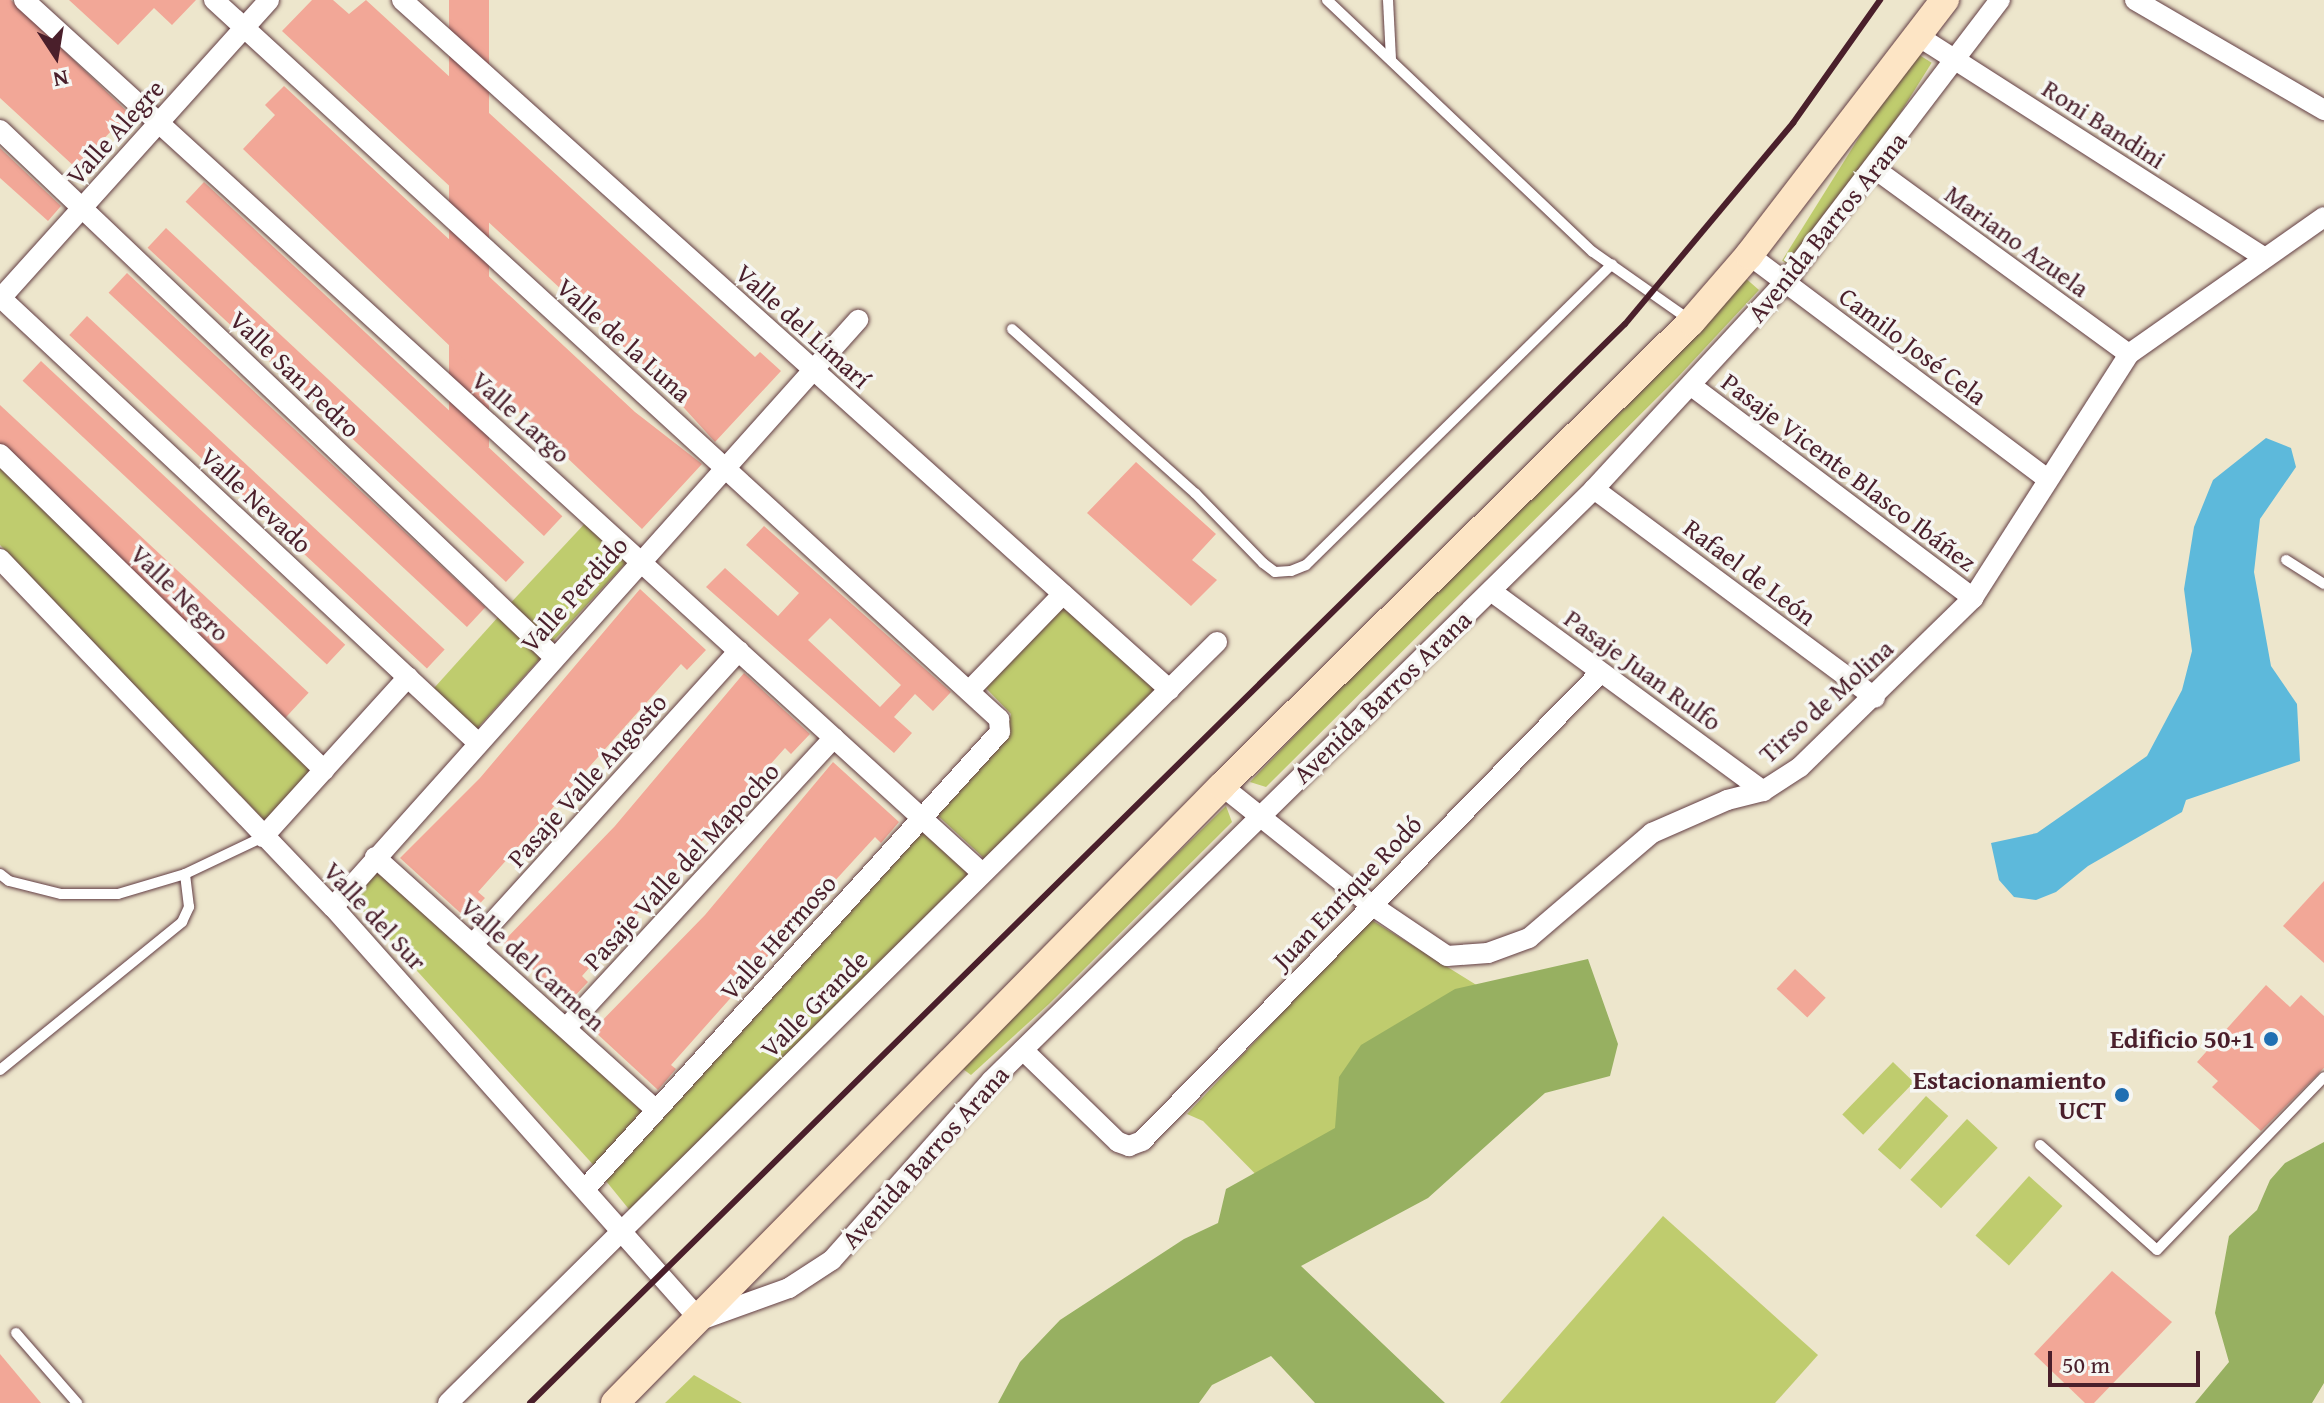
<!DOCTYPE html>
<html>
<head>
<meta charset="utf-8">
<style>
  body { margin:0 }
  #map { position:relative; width:2324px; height:1403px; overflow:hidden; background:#ede6cc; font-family:"Gentium Book Plus",serif }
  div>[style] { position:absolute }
  .green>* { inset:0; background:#bfcc6e; transform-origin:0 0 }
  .forest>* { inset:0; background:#97b061 }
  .water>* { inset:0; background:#5db9db }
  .building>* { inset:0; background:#f2a797; transform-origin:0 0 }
  .roads { filter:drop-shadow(0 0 2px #623d43) drop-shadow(0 0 2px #623d43) }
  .service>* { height:10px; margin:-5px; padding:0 5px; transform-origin:5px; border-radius:5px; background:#fff }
  .minor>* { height:20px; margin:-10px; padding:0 10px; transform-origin:10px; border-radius:10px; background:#fff }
  .secondary>* { height:28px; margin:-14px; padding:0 14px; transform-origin:14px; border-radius:14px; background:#fde5c5 }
  .rail>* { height:6px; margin:-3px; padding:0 3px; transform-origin:3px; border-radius:3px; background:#4a1f2b }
  .dots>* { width:22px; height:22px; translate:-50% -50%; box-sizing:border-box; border:4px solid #f6f6f2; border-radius:50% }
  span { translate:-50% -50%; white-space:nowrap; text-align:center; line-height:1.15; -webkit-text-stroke:7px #f6f6f2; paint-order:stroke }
  .street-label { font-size:26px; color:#4a1f2b }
  .poi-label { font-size:26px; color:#4a1f2b; font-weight:700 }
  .right { translate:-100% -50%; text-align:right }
  .north { position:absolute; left:16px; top:16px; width:80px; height:80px; -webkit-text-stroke:6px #f6f6f2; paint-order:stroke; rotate:168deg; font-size:22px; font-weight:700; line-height:32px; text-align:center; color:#4a1f2b }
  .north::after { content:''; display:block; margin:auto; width:28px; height:36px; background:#4a1f2b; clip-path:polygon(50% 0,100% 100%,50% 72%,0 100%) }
  .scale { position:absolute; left:2048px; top:1351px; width:152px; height:36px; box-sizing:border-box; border:4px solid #4a1f2b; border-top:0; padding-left:10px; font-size:24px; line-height:28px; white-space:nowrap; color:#4a1f2b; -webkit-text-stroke:6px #f6f6f2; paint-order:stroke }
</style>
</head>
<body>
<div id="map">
  <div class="green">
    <i style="left:1913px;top:51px;width:22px;height:247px;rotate:32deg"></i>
    <i style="clip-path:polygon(1743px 276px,1759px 290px,1677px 378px,1266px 787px,1250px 782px,1367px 660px,1652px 381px)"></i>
    <i style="clip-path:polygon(0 461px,316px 770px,268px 824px,0 545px)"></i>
    <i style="left:589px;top:519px;width:57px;height:117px;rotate:43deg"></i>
    <i style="clip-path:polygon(1067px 596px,1164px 685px,986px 860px,934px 812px,1006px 735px,1011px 714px,983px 685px)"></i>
    <i style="left:499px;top:616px;width:59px;height:99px;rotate:42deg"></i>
    <i style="clip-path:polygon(1226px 806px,1232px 822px,1049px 1004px,971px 1075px,959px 1066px)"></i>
    <i style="clip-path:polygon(926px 821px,978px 869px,632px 1213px,606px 1181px)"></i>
    <i style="clip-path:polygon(376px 867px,649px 1113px,598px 1170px,349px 896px)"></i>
    <i style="clip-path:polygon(1370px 919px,1520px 1012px,1284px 1203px,1203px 1121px,1187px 1114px)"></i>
    <i style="left:1893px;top:1062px;width:29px;height:73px;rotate:44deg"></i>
    <i style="left:1926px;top:1096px;width:30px;height:72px;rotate:42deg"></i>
    <i style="left:1967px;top:1119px;width:42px;height:83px;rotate:43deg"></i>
    <i style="left:2029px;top:1176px;width:45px;height:80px;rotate:42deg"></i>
    <i style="clip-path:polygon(1663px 1216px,1818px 1355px,1775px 1403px,1500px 1403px)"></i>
    <i style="clip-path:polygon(694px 1375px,742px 1403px,665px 1403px)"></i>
  </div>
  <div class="forest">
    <i style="clip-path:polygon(1588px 959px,1618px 1044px,1610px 1076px,1545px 1093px,1428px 1198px,1301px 1266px,1445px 1403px,1315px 1403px,1271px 1356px,1212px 1385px,1199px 1403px,998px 1403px,1020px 1362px,1060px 1320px,1184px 1239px,1218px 1223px,1226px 1189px,1335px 1128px,1339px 1077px,1361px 1045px,1455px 989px)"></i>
    <i style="clip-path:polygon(2324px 1142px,2324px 1383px,2312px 1403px,2195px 1403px,2229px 1362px,2215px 1313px,2229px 1236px,2257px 1210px,2270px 1180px,2285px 1163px)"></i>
  </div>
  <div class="water">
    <i style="clip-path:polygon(2266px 438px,2291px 448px,2296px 467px,2260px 519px,2254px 572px,2271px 666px,2297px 704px,2300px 761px,2186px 800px,2182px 812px,2088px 866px,2056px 892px,2036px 900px,2014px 897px,1999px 880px,1991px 843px,2037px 833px,2147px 756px,2182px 690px,2192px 651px,2184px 589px,2194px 527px,2213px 480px)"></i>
  </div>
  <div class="building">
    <i style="clip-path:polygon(0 0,11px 0,137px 121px,122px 137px,114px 128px,76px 168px,0 98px)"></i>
    <i style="clip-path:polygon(69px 0,196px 0,172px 25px,154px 8px,118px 45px)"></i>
    <i style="clip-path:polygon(312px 0,333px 0,349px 14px,366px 0,755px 357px,760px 352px,781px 371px,715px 442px,656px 377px,282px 31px)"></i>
    <i style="left:449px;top:0;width:40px;height:447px"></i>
    <i style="clip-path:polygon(284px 86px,635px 412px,702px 464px,642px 529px,243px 149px,275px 115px,265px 105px)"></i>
    <i style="clip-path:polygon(0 148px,61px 206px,48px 221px,0 178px)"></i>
    <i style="left:204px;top:182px;width:490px;height:27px;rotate:43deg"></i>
    <i style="left:166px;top:228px;width:490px;height:27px;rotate:43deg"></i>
    <i style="left:127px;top:273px;width:490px;height:27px;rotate:43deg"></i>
    <i style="left:87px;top:316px;width:489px;height:26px;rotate:43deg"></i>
    <i style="left:41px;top:361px;width:416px;height:27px;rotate:43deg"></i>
    <i style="left:0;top:405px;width:422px;height:36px;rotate:43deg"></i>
    <i style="clip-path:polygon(1136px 462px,1216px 534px,1192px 560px,1217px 580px,1191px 606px,1087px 513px)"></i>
    <i style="clip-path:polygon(evenodd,764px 526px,951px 692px,933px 711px,915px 694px,894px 717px,912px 733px,894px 753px,706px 587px,725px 568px,778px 616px,799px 593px,746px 545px,764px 526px,830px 618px,901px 685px,880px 707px,808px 640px,830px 618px)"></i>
    <i style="clip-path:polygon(640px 589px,706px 650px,687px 670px,681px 664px,638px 712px,478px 892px,485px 898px,466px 918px,400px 858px,480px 778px)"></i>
    <i style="clip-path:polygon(744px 673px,810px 734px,791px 754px,785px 748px,742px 796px,582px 976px,588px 982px,569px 1002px,503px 942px,615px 826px)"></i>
    <i style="clip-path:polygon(833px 762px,899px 822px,881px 843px,875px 837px,831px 885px,671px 1065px,676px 1069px,658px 1090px,593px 1030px,705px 915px)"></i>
    <i style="clip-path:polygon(2324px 881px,2324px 963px,2283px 926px)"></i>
    <i style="left:1795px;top:969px;width:42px;height:27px;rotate:43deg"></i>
    <i style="clip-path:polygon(2266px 985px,2290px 1007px,2301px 995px,2324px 1016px,2324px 1068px,2261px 1131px,2212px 1087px,2218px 1081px,2197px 1062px)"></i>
    <i style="clip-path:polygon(2112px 1271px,2172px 1322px,2094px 1403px,2085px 1403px,2034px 1354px)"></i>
    <i style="clip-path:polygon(0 1354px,41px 1403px,0 1403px)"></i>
  </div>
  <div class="roads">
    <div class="service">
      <i style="left:1327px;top:0;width:366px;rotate:43.5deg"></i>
      <i style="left:1593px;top:252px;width:120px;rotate:35.1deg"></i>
      <i style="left:1388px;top:0;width:60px;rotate:87.1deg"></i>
      <i style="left:1012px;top:329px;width:246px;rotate:41.9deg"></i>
      <i style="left:1195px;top:493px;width:98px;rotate:45.8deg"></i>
      <i style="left:1263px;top:563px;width:15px;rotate:37deg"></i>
      <i style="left:1275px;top:572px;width:16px;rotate:-4deg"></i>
      <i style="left:1291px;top:571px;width:16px;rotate:-22deg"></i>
      <i style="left:1306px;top:565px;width:429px;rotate:-44.5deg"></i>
      <i style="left:2286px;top:560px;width:45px;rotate:32.3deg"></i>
      <i style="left:0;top:874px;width:11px;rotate:38deg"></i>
      <i style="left:9px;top:881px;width:54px;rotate:14deg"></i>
      <i style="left:61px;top:894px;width:57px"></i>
      <i style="left:118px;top:894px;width:70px;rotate:-16.6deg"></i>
      <i style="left:185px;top:874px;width:86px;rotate:-25.4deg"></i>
      <i style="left:0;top:1070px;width:235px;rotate:-39.1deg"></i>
      <i style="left:182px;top:922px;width:17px;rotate:-65deg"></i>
      <i style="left:189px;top:907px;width:33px;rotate:-97deg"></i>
      <i style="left:2040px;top:1145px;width:157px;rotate:41.9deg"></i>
      <i style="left:2157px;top:1250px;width:240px;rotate:-46deg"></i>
      <i style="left:16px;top:1333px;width:93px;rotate:48.9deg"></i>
    </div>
    <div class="minor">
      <i style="left:24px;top:0;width:1296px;rotate:42.34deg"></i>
      <i style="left:214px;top:0;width:1065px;rotate:42.49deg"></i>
      <i style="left:999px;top:719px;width:13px;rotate:86deg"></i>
      <i style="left:1000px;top:732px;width:616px;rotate:132.24deg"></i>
      <i style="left:402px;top:0;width:1032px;rotate:41.94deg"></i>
      <i style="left:2135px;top:0;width:219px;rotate:30.2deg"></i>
      <i style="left:1918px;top:36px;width:408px;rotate:32.6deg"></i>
      <i style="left:0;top:130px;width:763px;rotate:43.57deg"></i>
      <i style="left:1875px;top:169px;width:314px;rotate:36.1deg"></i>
      <i style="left:1749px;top:255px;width:371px;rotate:36.9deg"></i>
      <i style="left:0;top:297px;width:651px;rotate:43.01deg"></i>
      <i style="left:0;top:299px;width:402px;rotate:-48deg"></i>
      <i style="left:1693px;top:387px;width:351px;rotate:37deg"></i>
      <i style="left:0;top:454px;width:453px;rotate:44.3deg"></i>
      <i style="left:1594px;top:489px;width:350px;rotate:36.6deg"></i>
      <i style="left:0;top:559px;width:482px;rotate:46.3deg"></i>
      <i style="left:333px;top:907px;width:553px;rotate:48.38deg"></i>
      <i style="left:700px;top:1320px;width:95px;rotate:-19.8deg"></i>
      <i style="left:789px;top:1288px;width:51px;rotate:-33.1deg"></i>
      <i style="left:832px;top:1260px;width:239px;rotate:-48.4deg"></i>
      <i style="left:991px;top:1081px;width:845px;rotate:-44.47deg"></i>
      <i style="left:1594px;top:489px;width:282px;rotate:-47.3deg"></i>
      <i style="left:1785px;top:282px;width:355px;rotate:-52.7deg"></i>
      <i style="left:1491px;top:591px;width:338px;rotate:36.3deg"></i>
      <i style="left:969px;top:691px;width:135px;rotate:-45.9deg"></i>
      <i style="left:1222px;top:786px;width:189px;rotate:38.6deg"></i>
      <i style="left:1370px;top:904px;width:93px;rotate:34deg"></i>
      <i style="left:1447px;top:956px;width:41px;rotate:-4.2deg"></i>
      <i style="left:1488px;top:953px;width:44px;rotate:-20.1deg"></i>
      <i style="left:1529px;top:938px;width:162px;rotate:-40.5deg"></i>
      <i style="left:1652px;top:833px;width:82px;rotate:-23.7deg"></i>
      <i style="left:1727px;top:800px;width:37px;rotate:-14deg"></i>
      <i style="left:1763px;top:791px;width:44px;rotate:-33deg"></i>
      <i style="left:1800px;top:767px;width:242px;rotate:-44.3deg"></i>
      <i style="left:1973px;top:598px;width:290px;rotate:-57.4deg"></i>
      <i style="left:2129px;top:354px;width:238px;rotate:-35.1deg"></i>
      <i style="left:263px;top:837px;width:216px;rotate:-47.8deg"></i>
      <i style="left:375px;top:857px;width:378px;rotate:42deg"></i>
      <i style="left:333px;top:907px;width:788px;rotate:-48.19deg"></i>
      <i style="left:473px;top:944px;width:396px;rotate:-47.8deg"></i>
      <i style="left:566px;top:1028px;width:395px;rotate:-47.3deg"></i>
      <i style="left:1023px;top:1050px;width:132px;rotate:44.1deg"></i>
      <i style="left:1118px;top:1142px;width:12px;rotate:20deg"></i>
      <i style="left:1129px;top:1146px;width:14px;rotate:-21deg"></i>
      <i style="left:1142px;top:1141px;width:656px;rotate:-45.62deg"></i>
      <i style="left:448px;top:1403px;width:1082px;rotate:-44.7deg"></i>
    </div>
    <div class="secondary">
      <i style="left:615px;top:1403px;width:866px;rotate:-45.47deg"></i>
      <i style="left:1222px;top:786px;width:660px;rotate:-44.69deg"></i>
      <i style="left:1691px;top:322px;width:89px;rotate:-49.1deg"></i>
      <i style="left:1749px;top:255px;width:322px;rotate:-52.5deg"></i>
    </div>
  </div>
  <div class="rail">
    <i style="left:530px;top:1403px;width:1537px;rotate:-44.58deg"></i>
    <i style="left:1625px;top:324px;width:262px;rotate:-50.1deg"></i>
    <i style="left:1793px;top:123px;width:151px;rotate:-54.7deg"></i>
  </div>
  <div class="dots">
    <i style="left:2271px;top:1039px;background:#1f6fb2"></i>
    <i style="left:2122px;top:1095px;background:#1f6fb2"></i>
  </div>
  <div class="street-label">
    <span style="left:2104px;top:124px;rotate:33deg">Roni Bandini</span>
    <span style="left:115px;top:132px;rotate:-48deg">Valle Alegre</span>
    <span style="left:1827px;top:227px;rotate:-51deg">Avenida Barros Arana</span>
    <span style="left:2017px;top:241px;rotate:36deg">Mariano Azuela</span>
    <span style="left:803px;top:326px;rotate:42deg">Valle del Limarí</span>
    <span style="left:624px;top:340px;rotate:42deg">Valle de la Luna</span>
    <span style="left:1913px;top:346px;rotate:37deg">Camilo José Cela</span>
    <span style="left:295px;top:374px;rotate:44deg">Valle San Pedro</span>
    <span style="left:521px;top:417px;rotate:42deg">Valle Largo</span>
    <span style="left:1849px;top:472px;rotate:37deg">Pasaje Vicente Blasco Ibáñez</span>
    <span style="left:256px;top:500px;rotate:43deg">Valle Nevado</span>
    <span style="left:1750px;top:572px;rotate:37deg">Rafael de León</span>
    <span style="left:180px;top:593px;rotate:44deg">Valle Negro</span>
    <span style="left:574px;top:594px;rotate:-48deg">Valle Perdido</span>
    <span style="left:1643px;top:670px;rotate:36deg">Pasaje Juan Rulfo</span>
    <span style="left:1382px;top:697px;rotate:-44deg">Avenida Barros Arana</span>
    <span style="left:1826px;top:701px;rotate:-42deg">Tirso de Molina</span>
    <span style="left:587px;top:780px;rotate:-48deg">Pasaje Valle Angosto</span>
    <span style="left:681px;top:866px;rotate:-47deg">Pasaje Valle del Mapocho</span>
    <span style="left:1347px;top:892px;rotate:-46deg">Juan Enrique Rodó</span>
    <span style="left:375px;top:916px;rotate:47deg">Valle del Sur</span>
    <span style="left:778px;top:937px;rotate:-48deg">Valle Hermoso</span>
    <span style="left:533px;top:964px;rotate:42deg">Valle del Carmen</span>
    <span style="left:814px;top:1004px;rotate:-45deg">Valle Grande</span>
    <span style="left:925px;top:1157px;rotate:-48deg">Avenida Barros Arana</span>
  </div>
  <div class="poi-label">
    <span class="right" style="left:2255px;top:1039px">Edificio 50+1</span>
    <span class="right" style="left:2106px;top:1095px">Estacionamiento<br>UCT</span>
  </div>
  <div class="north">N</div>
  <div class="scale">50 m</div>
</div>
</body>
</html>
